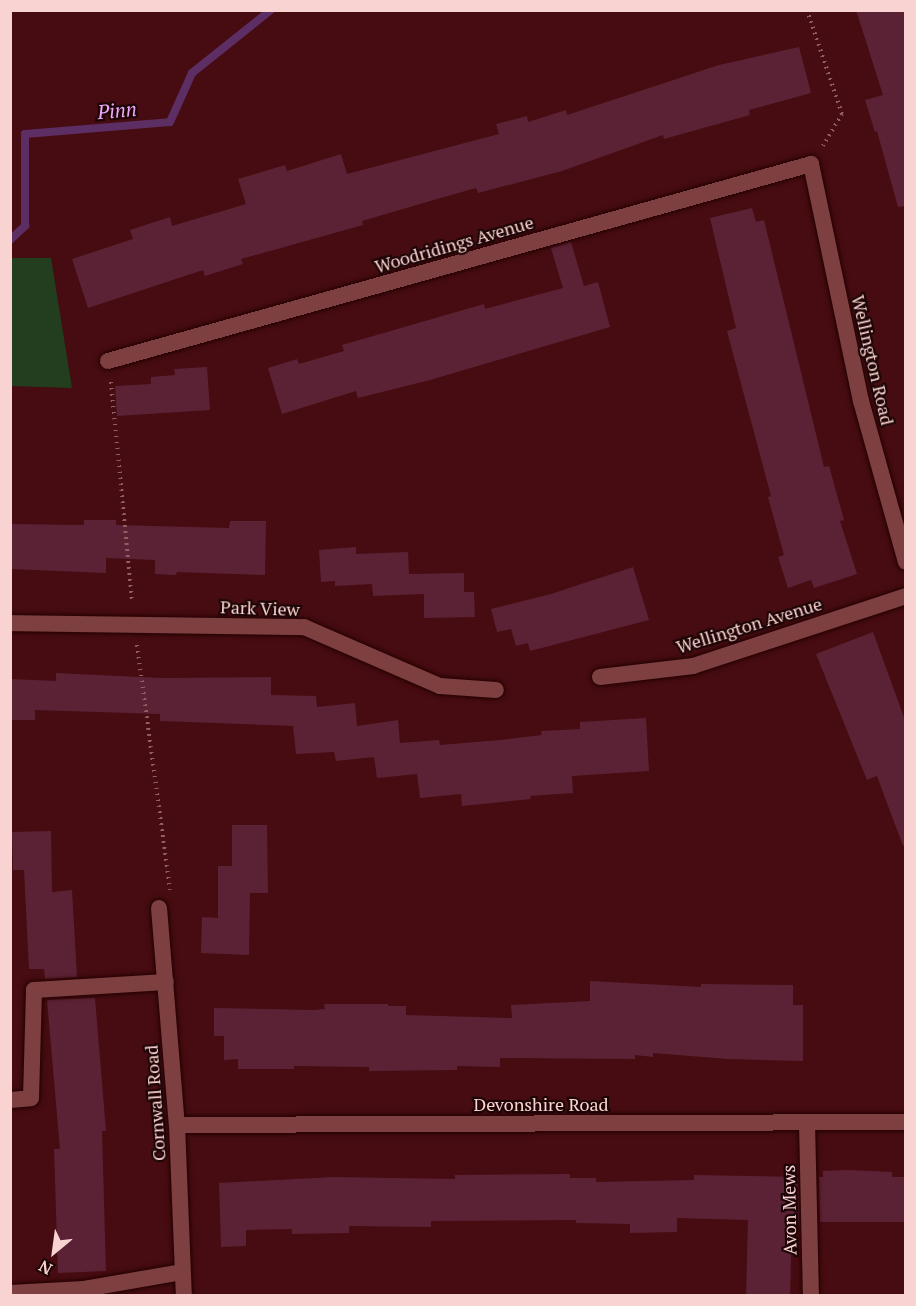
<!DOCTYPE html>
<html>
<head>
<meta charset="utf-8">
<style>
  body { margin:0 }
  #map { position:relative; width:916px; height:1306px; overflow:hidden; background:#460c11; font-family:"PT Serif",serif }
  div>[style] { position:absolute }
  .green>* { inset:0; background:#223e1e }
  .stream>* { height:8px; margin:-4px; padding:0 4px; transform-origin:4px; border-radius:4px; background:#5c2e64 }
  .building>* { inset:0; background:#5b2235 }
  .path>* { height:4px; margin-top:-2px; transform-origin:0; background:repeating-linear-gradient(90deg,#905f61 0 1.5px,transparent 0 6px) }
  .roads { filter:drop-shadow(0 0 2px #240002) drop-shadow(0 0 2px #240002) }
  .service>* { height:16px; margin:-8px; padding:0 8px; transform-origin:8px; border-radius:8px; background:#7d3f3f }
  .minor>* { height:16px; margin:-8px; padding:0 8px; transform-origin:8px; border-radius:8px; background:#7d3f3f }
  span { translate:-50% -50%; white-space:nowrap; text-align:center; line-height:1.15; -webkit-text-stroke:4.5px #1d0506; paint-order:stroke }
  .street-label { font-size:18px; color:#f9d3d1 }
  .water-label { font-size:20px; color:#eea8fa; font-style:italic }
  .frame { position:absolute; inset:0; border:12px solid #f9d3d1; pointer-events:none }
  .north { position:absolute; left:24px; top:1222px; width:60px; height:60px; -webkit-text-stroke:4px #1d0506; paint-order:stroke; rotate:209deg; font-size:16px; font-weight:700; line-height:24px; text-align:center; color:#f9d3d1 }
  .north::after { content:''; display:block; margin:auto; width:21px; height:27px; background:#f9d3d1; clip-path:polygon(50% 0,100% 100%,50% 72%,0 100%) }
</style>
</head>
<body>
<div id="map">
  <div class="green">
    <i style="clip-path:polygon(11px 258px,51px 258px,72px 388px,11px 386px)"></i>
  </div>
  <div class="stream">
    <i style="left:10px;top:240px;width:21px;rotate:-43deg"></i>
    <i style="left:25px;top:226px;width:92px;rotate:-90deg"></i>
    <i style="left:25px;top:134px;width:145px;rotate:-4.7deg"></i>
    <i style="left:170px;top:122px;width:54px;rotate:-65.8deg"></i>
    <i style="left:192px;top:73px;width:101px;rotate:-38.6deg"></i>
  </div>
  <div class="building">
    <i style="clip-path:polygon(856px 10px,906px 10px,906px 206px,898px 207px,877px 131px,875px 132px,865px 100px,883px 95px)"></i>
    <i style="clip-path:polygon(799px 47px,811px 93px,749px 110px,750px 115px,664px 139px,663px 135px,562px 171px,478px 193px,476px 188px,430px 201px,362px 221px,363px 225px,241px 259px,243px 264px,205px 276px,203px 270px,88px 308px,72px 259px,133px 239px,130px 230px,170px 217px,172px 226px,246px 204px,238px 179px,285px 165px,287px 171px,341px 154px,347px 174px,499px 134px,496px 124px,527px 116px,528px 122px,566px 110px,567px 115px,719px 65px)"></i>
    <i style="clip-path:polygon(752px 208px,756px 222px,764px 220px,824px 467px,829px 466px,844px 520px,840px 521px,857px 574px,814px 588px,811px 580px,788px 588px,778px 557px,784px 555px,768px 497px,771px 496px,727px 331px,736px 328px,710px 218px)"></i>
    <i style="clip-path:polygon(571px 242px,584px 286px,598px 282px,610px 327px,430px 380px,358px 398px,356px 391px,282px 414px,268px 368px,297px 359px,299px 364px,344px 351px,342px 345px,484px 304px,485px 309px,563px 288px,551px 248px)"></i>
    <i style="clip-path:polygon(207px 367px,210px 410px,117px 416px,115px 386px,151px 384px,151px 377px,175px 375px,174px 369px)"></i>
    <i style="clip-path:polygon(84px 520px,116px 520px,116px 525px,229px 528px,230px 521px,266px 521px,265px 575px,177px 572px,176px 575px,155px 574px,155px 560px,106px 558px,106px 573px,10px 569px,10px 524px,84px 525px)"></i>
    <i style="clip-path:polygon(356px 547px,356px 554px,408px 552px,409px 574px,464px 573px,464px 592px,474px 592px,475px 617px,424px 618px,424px 594px,373px 596px,372px 584px,335px 586px,335px 581px,321px 582px,319px 550px)"></i>
    <i style="clip-path:polygon(633px 567px,649px 620px,530px 651px,528px 643px,516px 646px,511px 629px,497px 632px,491px 609px,551px 594px)"></i>
    <i style="clip-path:polygon(873px 632px,906px 723px,906px 845px,903px 846px,877px 776px,867px 780px,816px 654px)"></i>
    <i style="clip-path:polygon(56px 673px,161px 678px,271px 677px,271px 695px,316px 696px,317px 707px,355px 703px,357px 726px,398px 720px,400px 743px,439px 740px,440px 745px,500px 740px,542px 735px,541px 731px,580px 729px,580px 722px,646px 718px,649px 771px,572px 776px,573px 793px,530px 796px,531px 799px,462px 806px,461px 794px,420px 798px,417px 774px,377px 778px,374px 757px,336px 761px,334px 752px,296px 754px,293px 726px,160px 721px,160px 714px,35px 710px,35px 720px,10px 720px,10px 679px,56px 681px)"></i>
    <i style="clip-path:polygon(232px 825px,267px 825px,268px 893px,250px 893px,249px 955px,201px 953px,202px 917px,218px 918px,218px 866px,232px 866px)"></i>
    <i style="clip-path:polygon(51px 831px,52px 892px,72px 890px,77px 977px,45px 979px,44px 969px,29px 969px,24px 870px,13px 870px,12px 832px)"></i>
    <i style="clip-path:polygon(590px 981px,701px 987px,701px 984px,793px 985px,793px 1005px,803px 1005px,803px 1061px,728px 1059px,653px 1053px,653px 1057px,635px 1055px,635px 1059px,500px 1058px,500px 1067px,457px 1066px,457px 1070px,369px 1071px,369px 1067px,294px 1066px,294px 1069px,238px 1069px,238px 1059px,224px 1060px,224px 1036px,214px 1036px,214px 1008px,314px 1010px,325px 1009px,324px 1004px,388px 1004px,388px 1006px,406px 1006px,406px 1015px,512px 1018px,511px 1005px,590px 1001px)"></i>
    <i style="clip-path:polygon(95px 998px,106px 1131px,102px 1131px,106px 1271px,58px 1273px,54px 1149px,60px 1149px,47px 1000px)"></i>
    <i style="clip-path:polygon(848px 1170px,892px 1172px,892px 1177px,906px 1177px,906px 1222px,820px 1222px,819px 1177px,823px 1177px,823px 1171px)"></i>
    <i style="clip-path:polygon(570px 1174px,570px 1178px,596px 1178px,596px 1182px,694px 1180px,694px 1175px,798px 1177px,799px 1223px,792px 1223px,790px 1296px,746px 1296px,748px 1220px,677px 1218px,677px 1232px,630px 1233px,630px 1224px,576px 1223px,576px 1220px,431px 1221px,431px 1227px,349px 1226px,349px 1233px,292px 1234px,292px 1229px,246px 1230px,246px 1246px,221px 1247px,219px 1183px,333px 1177px,455px 1179px,455px 1175px)"></i>
  </div>
  <div class="path">
    <i style="left:807px;top:10px;width:110px;rotate:71.4deg"></i>
    <i style="left:842px;top:114px;width:37px;rotate:121deg"></i>
    <i style="left:111px;top:382px;width:221px;rotate:84.5deg"></i>
    <i style="left:137px;top:645px;width:247px;rotate:82.3deg"></i>
  </div>
  <div class="roads">
    <div class="service">
      <i style="left:10px;top:1293px;width:74px;rotate:-3.1deg"></i>
      <i style="left:84px;top:1289px;width:99px;rotate:-9.8deg"></i>
    </div>
    <div class="minor">
      <i style="left:108px;top:361px;width:730px;rotate:-15.65deg"></i>
      <i style="left:811px;top:164px;width:242px;rotate:78.1deg"></i>
      <i style="left:861px;top:401px;width:167px;rotate:74.4deg"></i>
      <i style="left:10px;top:623px;width:294px;rotate:0.8deg"></i>
      <i style="left:304px;top:627px;width:148px;rotate:23.5deg"></i>
      <i style="left:440px;top:686px;width:56px;rotate:4.1deg"></i>
      <i style="left:600px;top:677px;width:94px;rotate:-6.7deg"></i>
      <i style="left:693px;top:666px;width:224px;rotate:-18.2deg"></i>
      <i style="left:159px;top:908px;width:218px;rotate:85.3deg"></i>
      <i style="left:177px;top:1125px;width:171px;rotate:87.7deg"></i>
      <i style="left:10px;top:1100px;width:21px;rotate:-5deg"></i>
      <i style="left:31px;top:1098px;width:108px;rotate:-88.4deg"></i>
      <i style="left:34px;top:990px;width:132px;rotate:-3.5deg"></i>
      <i style="left:807px;top:1123px;width:173px;rotate:88.7deg"></i>
      <i style="left:177px;top:1125px;width:729px;rotate:-0.24deg"></i>
    </div>
  </div>
  <div class="street-label">
    <span style="left:454px;top:244px;rotate:-16deg">Woodridings Avenue</span>
    <span style="left:873px;top:360px;rotate:77deg">Wellington Road</span>
    <span style="left:260px;top:608px;rotate:2deg">Park View</span>
    <span style="left:749px;top:625px;rotate:-17deg">Wellington Avenue</span>
    <span style="left:155px;top:1103px;rotate:-94deg">Cornwall Road</span>
    <span style="left:541px;top:1104px">Devonshire Road</span>
    <span style="left:789px;top:1210px;rotate:-91deg">Avon Mews</span>
  </div>
  <div class="water-label">
    <span style="left:117px;top:110px;rotate:-5deg">Pinn</span>
  </div>
  <div class="frame"></div>
  <div class="north">N</div>
</div>
</body>
</html>
